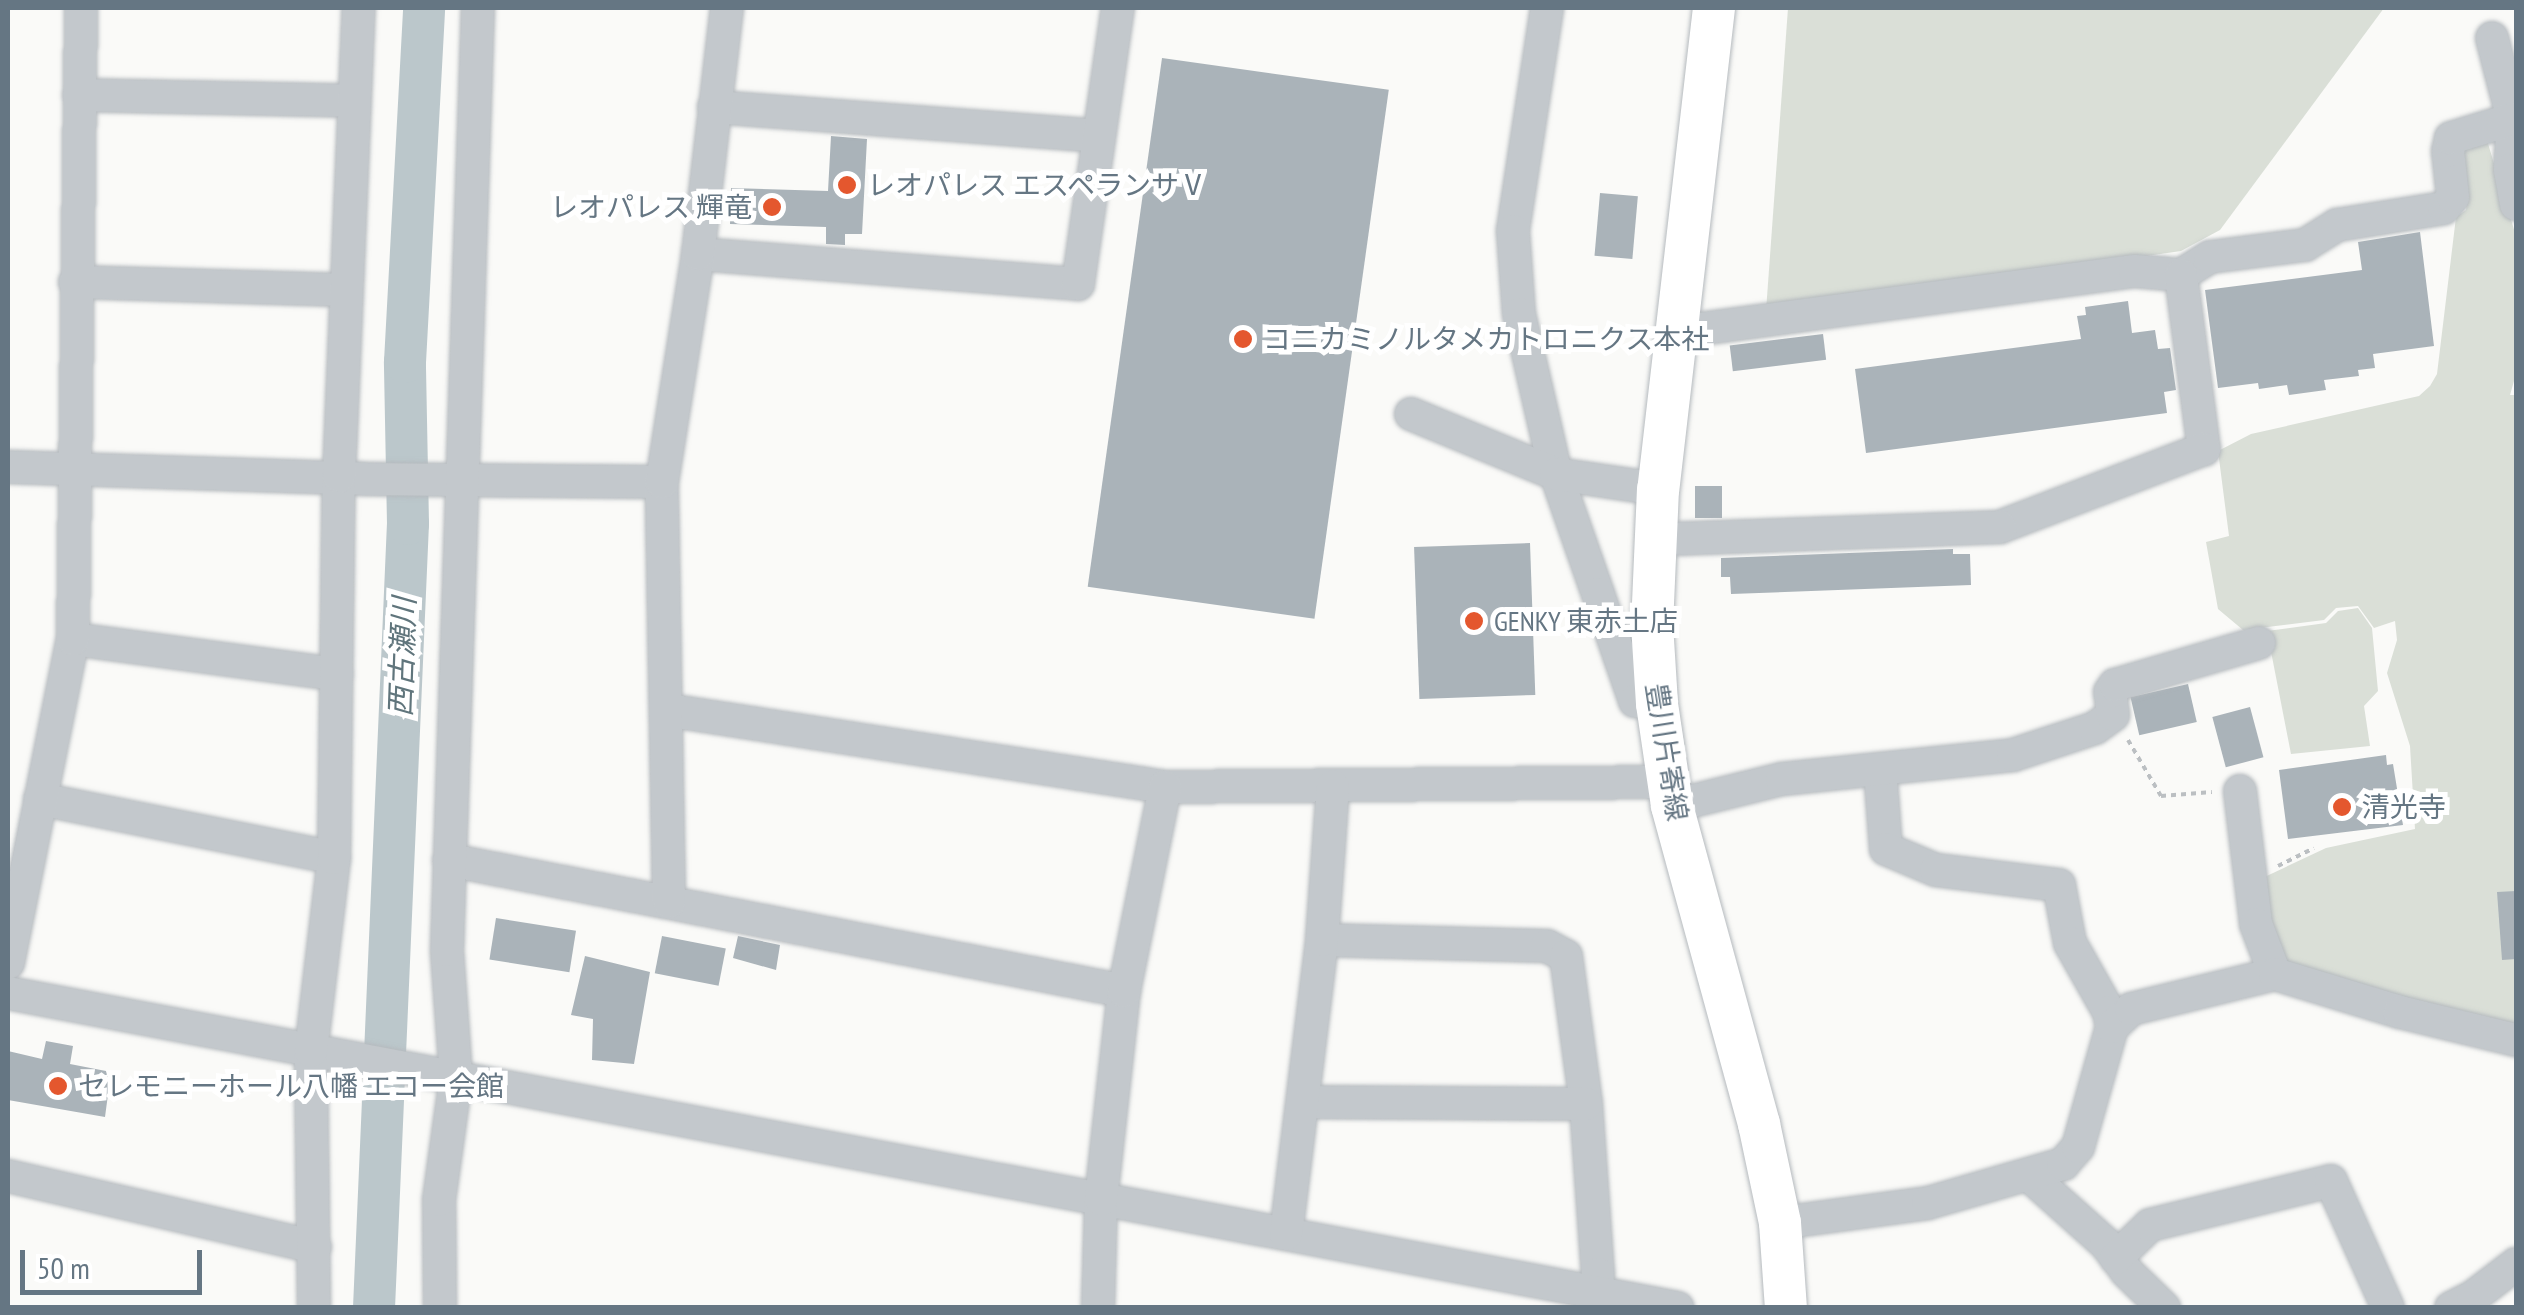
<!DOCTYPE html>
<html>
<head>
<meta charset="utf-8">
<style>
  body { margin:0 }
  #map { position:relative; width:2524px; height:1315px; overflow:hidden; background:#fafaf8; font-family:"PT Sans Narrow","Noto Sans JP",sans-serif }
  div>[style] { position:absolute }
  .green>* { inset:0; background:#dadfd7 }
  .river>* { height:42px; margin:-21px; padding:0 21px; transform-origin:21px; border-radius:21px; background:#bbc7cb }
  .building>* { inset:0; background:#aab3b9; transform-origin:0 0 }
  .path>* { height:4px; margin-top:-2px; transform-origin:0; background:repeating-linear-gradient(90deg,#bbbfc2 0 5px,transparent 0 10px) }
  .roads { filter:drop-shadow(0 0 2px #b5babe) drop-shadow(0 0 2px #b5babe) }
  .minor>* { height:32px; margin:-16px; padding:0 16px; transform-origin:16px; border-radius:16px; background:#c3c8cc }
  .major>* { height:42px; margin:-21px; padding:0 21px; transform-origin:21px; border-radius:21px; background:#fff }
  .dots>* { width:28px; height:28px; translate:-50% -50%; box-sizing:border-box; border:5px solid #fff; border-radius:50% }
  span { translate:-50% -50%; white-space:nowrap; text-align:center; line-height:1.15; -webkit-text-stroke:10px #fff; paint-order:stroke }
  .poi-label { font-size:28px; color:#657683 }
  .left { translate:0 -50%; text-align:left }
  .right { translate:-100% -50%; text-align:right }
  .street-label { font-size:28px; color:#657683 }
  .water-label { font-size:30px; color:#60757c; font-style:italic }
  .frame { position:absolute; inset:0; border:10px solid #657683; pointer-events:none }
  .scale { position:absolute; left:20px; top:1250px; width:182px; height:45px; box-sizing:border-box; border:5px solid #657683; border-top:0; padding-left:12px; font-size:30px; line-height:35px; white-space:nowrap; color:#657683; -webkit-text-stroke:8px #fff; paint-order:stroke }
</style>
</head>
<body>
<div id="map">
  <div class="green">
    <i style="clip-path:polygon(1788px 8px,2384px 8px,2220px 230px,2181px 251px,1766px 311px)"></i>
    <i style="clip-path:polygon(2486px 137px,2516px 236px,2516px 374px,2510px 395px,2516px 395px,2516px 1033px,2283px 968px,2256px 881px,2326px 848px,2415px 829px,2410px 746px,2387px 673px,2397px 640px,2395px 621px,2374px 628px,2358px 606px,2336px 608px,2324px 620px,2243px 630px,2218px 609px,2206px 542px,2229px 536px,2218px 451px,2251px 434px,2419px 396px,2430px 386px,2437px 374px,2456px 217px,2466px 210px,2467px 200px,2461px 149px)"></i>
    <i style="clip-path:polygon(2358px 608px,2372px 628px,2378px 691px,2364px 706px,2370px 746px,2291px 754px,2267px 631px,2326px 623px,2338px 611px)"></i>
  </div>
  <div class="river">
    <i style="left:374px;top:1308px;width:785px;rotate:-87.52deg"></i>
    <i style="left:408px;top:524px;width:162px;rotate:-91.1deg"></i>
    <i style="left:405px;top:362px;width:355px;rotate:-86.9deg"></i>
  </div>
  <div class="building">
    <i style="left:1162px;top:58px;width:229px;height:534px;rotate:8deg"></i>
    <i style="clip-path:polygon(831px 136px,867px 139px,862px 234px,845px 234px,845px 245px,826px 244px,826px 227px,730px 224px,731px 188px,828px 191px)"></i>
    <i style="left:1600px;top:193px;width:38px;height:63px;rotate:5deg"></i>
    <i style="clip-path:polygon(2420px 232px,2434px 346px,2373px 354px,2375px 368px,2358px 370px,2359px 376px,2324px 380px,2326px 390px,2289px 395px,2287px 385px,2259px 389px,2258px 383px,2218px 388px,2205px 290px,2362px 270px,2358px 242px)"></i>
    <i style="clip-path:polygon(2128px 301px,2132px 333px,2155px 330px,2158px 349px,2170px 348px,2176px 390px,2164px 392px,2167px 413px,1866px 453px,1855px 369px,2081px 339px,2077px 316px,2086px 315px,2085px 307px)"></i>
    <i style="left:1823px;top:334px;width:26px;height:94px;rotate:83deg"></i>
    <i style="left:1695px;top:486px;width:27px;height:32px"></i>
    <i style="left:1530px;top:543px;width:152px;height:116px;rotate:88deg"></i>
    <i style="clip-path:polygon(1953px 549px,1953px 554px,1970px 554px,1971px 585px,1731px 594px,1730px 577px,1721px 577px,1721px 558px)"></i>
    <i style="left:2188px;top:684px;width:39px;height:59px;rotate:77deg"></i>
    <i style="left:2250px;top:707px;width:52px;height:39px;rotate:75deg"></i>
    <i style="clip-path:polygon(2386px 755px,2387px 765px,2393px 764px,2403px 825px,2288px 839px,2279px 770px)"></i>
    <i style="clip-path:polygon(2516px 891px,2516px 959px,2502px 960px,2497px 892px)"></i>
    <i style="left:496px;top:918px;width:81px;height:42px;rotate:9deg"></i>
    <i style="left:662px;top:936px;width:65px;height:38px;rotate:11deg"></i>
    <i style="clip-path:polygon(738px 936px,780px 945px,776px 970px,733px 958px)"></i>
    <i style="clip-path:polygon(585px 956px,650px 972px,634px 1064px,592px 1060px,593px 1019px,571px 1015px)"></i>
    <i style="clip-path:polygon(46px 1041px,73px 1046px,70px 1064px,111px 1072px,105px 1117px,8px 1100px,8px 1051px,42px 1059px)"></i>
  </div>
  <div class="path">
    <i style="left:2128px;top:740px;width:65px;rotate:59.5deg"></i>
    <i style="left:2161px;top:796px;width:51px;rotate:-4.5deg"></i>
    <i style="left:2278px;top:866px;width:40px;rotate:-26.6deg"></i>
  </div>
  <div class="roads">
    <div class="minor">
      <i style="left:1547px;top:8px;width:226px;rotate:98.7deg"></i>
      <i style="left:1513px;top:231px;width:83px;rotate:85.9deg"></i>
      <i style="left:1519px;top:314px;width:164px;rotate:77deg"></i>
      <i style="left:1556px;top:474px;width:127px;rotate:70.7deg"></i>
      <i style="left:1598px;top:594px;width:113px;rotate:70.9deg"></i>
      <i style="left:1635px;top:701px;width:22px;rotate:8deg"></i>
      <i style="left:2492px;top:38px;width:84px;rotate:75.5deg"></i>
      <i style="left:2513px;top:119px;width:51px;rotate:93.4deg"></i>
      <i style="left:2510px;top:170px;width:35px;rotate:80deg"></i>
      <i style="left:79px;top:95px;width:275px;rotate:1.2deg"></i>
      <i style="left:714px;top:107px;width:385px;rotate:4.3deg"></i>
      <i style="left:698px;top:254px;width:381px;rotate:4.5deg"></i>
      <i style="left:1078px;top:284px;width:279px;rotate:-81.8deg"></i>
      <i style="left:2181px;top:275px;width:34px;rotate:-32deg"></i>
      <i style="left:2210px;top:257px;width:96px;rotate:-7.2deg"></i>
      <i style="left:2305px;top:245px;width:38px;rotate:-32deg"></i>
      <i style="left:2337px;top:225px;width:108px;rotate:-9deg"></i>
      <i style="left:2444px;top:208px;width:14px;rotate:-51deg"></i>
      <i style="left:2453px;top:197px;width:46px;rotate:-96.2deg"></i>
      <i style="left:2448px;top:151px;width:13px;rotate:-77deg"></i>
      <i style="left:2451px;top:138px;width:68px;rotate:-17.1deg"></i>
      <i style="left:75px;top:282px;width:271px;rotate:1.7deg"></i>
      <i style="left:1677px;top:332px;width:462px;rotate:-7.6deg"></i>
      <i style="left:2135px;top:271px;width:46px;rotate:5deg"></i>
      <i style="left:2181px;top:275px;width:176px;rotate:82.5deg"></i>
      <i style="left:2204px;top:449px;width:218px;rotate:159.1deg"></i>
      <i style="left:2000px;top:527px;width:320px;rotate:177.9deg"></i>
      <i style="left:1411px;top:414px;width:157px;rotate:22.5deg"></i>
      <i style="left:1556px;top:474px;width:103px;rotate:8.4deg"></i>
      <i style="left:8px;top:467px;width:356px;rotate:1.9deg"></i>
      <i style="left:364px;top:479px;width:298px;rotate:0.6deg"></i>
      <i style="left:73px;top:639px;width:266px;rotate:7.6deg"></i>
      <i style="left:667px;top:710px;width:504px;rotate:8.79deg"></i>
      <i style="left:1165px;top:787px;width:502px;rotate:-0.57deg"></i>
      <i style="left:1880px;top:769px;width:80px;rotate:85.7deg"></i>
      <i style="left:1886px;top:849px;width:54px;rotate:22.8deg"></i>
      <i style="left:1936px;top:870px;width:124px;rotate:7deg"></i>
      <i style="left:2059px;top:885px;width:59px;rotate:79.3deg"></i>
      <i style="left:2070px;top:943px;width:79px;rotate:60.5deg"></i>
      <i style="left:2109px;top:1012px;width:15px;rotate:79deg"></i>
      <i style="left:2240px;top:791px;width:134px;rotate:83.1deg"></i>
      <i style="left:2256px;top:924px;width:53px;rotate:69.2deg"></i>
      <i style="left:40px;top:799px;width:300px;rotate:11.3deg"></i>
      <i style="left:1672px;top:806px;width:113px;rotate:-13.8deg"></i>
      <i style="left:1782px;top:779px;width:232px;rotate:-5.9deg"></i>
      <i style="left:2013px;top:755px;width:86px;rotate:-18.2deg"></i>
      <i style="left:2095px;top:728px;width:22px;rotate:-36deg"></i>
      <i style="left:2113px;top:715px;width:23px;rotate:-97deg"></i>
      <i style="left:2110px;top:692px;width:9px;rotate:-54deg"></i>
      <i style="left:2115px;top:685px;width:150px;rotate:-16.3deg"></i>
      <i style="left:449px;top:860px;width:688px;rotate:10.98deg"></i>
      <i style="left:669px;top:902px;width:420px;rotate:-91deg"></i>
      <i style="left:662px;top:482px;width:231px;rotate:-81deg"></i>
      <i style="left:698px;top:254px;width:248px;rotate:-83.3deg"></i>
      <i style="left:1322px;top:940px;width:225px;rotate:1.5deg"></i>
      <i style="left:1547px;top:946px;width:21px;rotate:28deg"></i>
      <i style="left:1566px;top:956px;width:149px;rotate:82.3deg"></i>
      <i style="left:1586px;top:1104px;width:170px;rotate:86deg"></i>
      <i style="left:1598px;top:1274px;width:34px;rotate:95deg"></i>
      <i style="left:8px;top:963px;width:330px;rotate:-78.7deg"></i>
      <i style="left:73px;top:639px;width:631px;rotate:-89.27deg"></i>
      <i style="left:8px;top:993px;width:1699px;rotate:10.68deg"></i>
      <i style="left:1303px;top:1102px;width:283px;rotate:0.4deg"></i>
      <i style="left:8px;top:1176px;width:315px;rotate:13deg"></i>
      <i style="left:2030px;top:1176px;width:102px;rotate:41.8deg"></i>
      <i style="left:2106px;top:1244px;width:34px;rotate:53deg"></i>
      <i style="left:2126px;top:1271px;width:53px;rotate:44.2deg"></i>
      <i style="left:1780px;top:1223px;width:149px;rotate:-7.7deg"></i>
      <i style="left:1928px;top:1203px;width:141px;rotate:-16.1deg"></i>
      <i style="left:2063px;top:1164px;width:23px;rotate:-49deg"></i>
      <i style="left:2078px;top:1147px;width:125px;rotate:-74.2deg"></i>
      <i style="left:2112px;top:1027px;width:26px;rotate:-43deg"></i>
      <i style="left:2131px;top:1009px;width:148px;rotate:-13.7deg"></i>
      <i style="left:2275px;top:974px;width:131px;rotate:16.9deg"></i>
      <i style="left:2400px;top:1012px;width:119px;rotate:13.6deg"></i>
      <i style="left:1286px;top:1234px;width:296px;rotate:-83deg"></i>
      <i style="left:1322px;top:940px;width:154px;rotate:-85.9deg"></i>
      <i style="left:2116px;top:1258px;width:47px;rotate:-44.1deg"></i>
      <i style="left:2150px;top:1225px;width:186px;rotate:-13.7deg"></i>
      <i style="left:2331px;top:1181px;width:139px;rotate:65.8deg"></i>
      <i style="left:314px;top:1308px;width:257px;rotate:-90.7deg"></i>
      <i style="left:311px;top:1051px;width:194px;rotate:-83.2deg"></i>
      <i style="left:334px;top:858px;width:382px;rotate:-89.3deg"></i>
      <i style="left:339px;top:476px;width:468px;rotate:-87.6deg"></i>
      <i style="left:440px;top:1308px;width:108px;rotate:-90.5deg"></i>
      <i style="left:439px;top:1200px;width:124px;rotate:-82.1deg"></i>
      <i style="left:456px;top:1077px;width:127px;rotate:-94.1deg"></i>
      <i style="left:447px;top:950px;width:943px;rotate:-88.12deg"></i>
      <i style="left:1098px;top:1308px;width:109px;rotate:-88.4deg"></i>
      <i style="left:1101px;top:1199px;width:209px;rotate:-83.7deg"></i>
      <i style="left:1124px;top:991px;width:208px;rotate:-78.6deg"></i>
      <i style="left:2451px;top:1308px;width:25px;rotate:-27deg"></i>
      <i style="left:2473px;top:1297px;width:54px;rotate:-37.5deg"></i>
    </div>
    <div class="major">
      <i style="left:1714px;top:8px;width:484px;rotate:96.6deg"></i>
      <i style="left:1658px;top:489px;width:135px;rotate:92.5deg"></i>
      <i style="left:1652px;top:624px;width:80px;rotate:86.4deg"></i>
      <i style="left:1657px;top:704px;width:103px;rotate:81.6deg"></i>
      <i style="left:1672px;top:806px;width:330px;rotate:74.7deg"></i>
      <i style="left:1759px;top:1124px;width:101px;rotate:78deg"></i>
      <i style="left:1780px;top:1223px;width:85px;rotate:86deg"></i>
    </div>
  </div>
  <div class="dots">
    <i style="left:847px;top:185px;background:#e4572e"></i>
    <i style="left:772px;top:207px;background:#e4572e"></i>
    <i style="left:1243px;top:339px;background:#e4572e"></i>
    <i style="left:1474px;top:621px;background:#e4572e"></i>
    <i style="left:2342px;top:807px;background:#e4572e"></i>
    <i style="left:58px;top:1086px;background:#e4572e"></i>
  </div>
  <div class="poi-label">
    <span class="left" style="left:867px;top:185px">レオパレス エスペランサⅤ</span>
    <span class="right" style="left:752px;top:207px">レオパレス 輝竜</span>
    <span class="left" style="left:1263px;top:339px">コニカミノルタメカトロニクス本社</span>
    <span class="left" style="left:1494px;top:621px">GENKY 東赤土店</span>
    <span class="left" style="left:2362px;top:807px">清光寺</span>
    <span class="left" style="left:78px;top:1086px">セレモニーホール八幡 エコー会館</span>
  </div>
  <div class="street-label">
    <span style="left:1667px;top:752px;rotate:81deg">豊川片寄線</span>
  </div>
  <div class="water-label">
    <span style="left:402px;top:657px;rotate:-88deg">西古瀬川</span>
  </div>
  <div class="frame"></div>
  <div class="scale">50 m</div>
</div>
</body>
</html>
